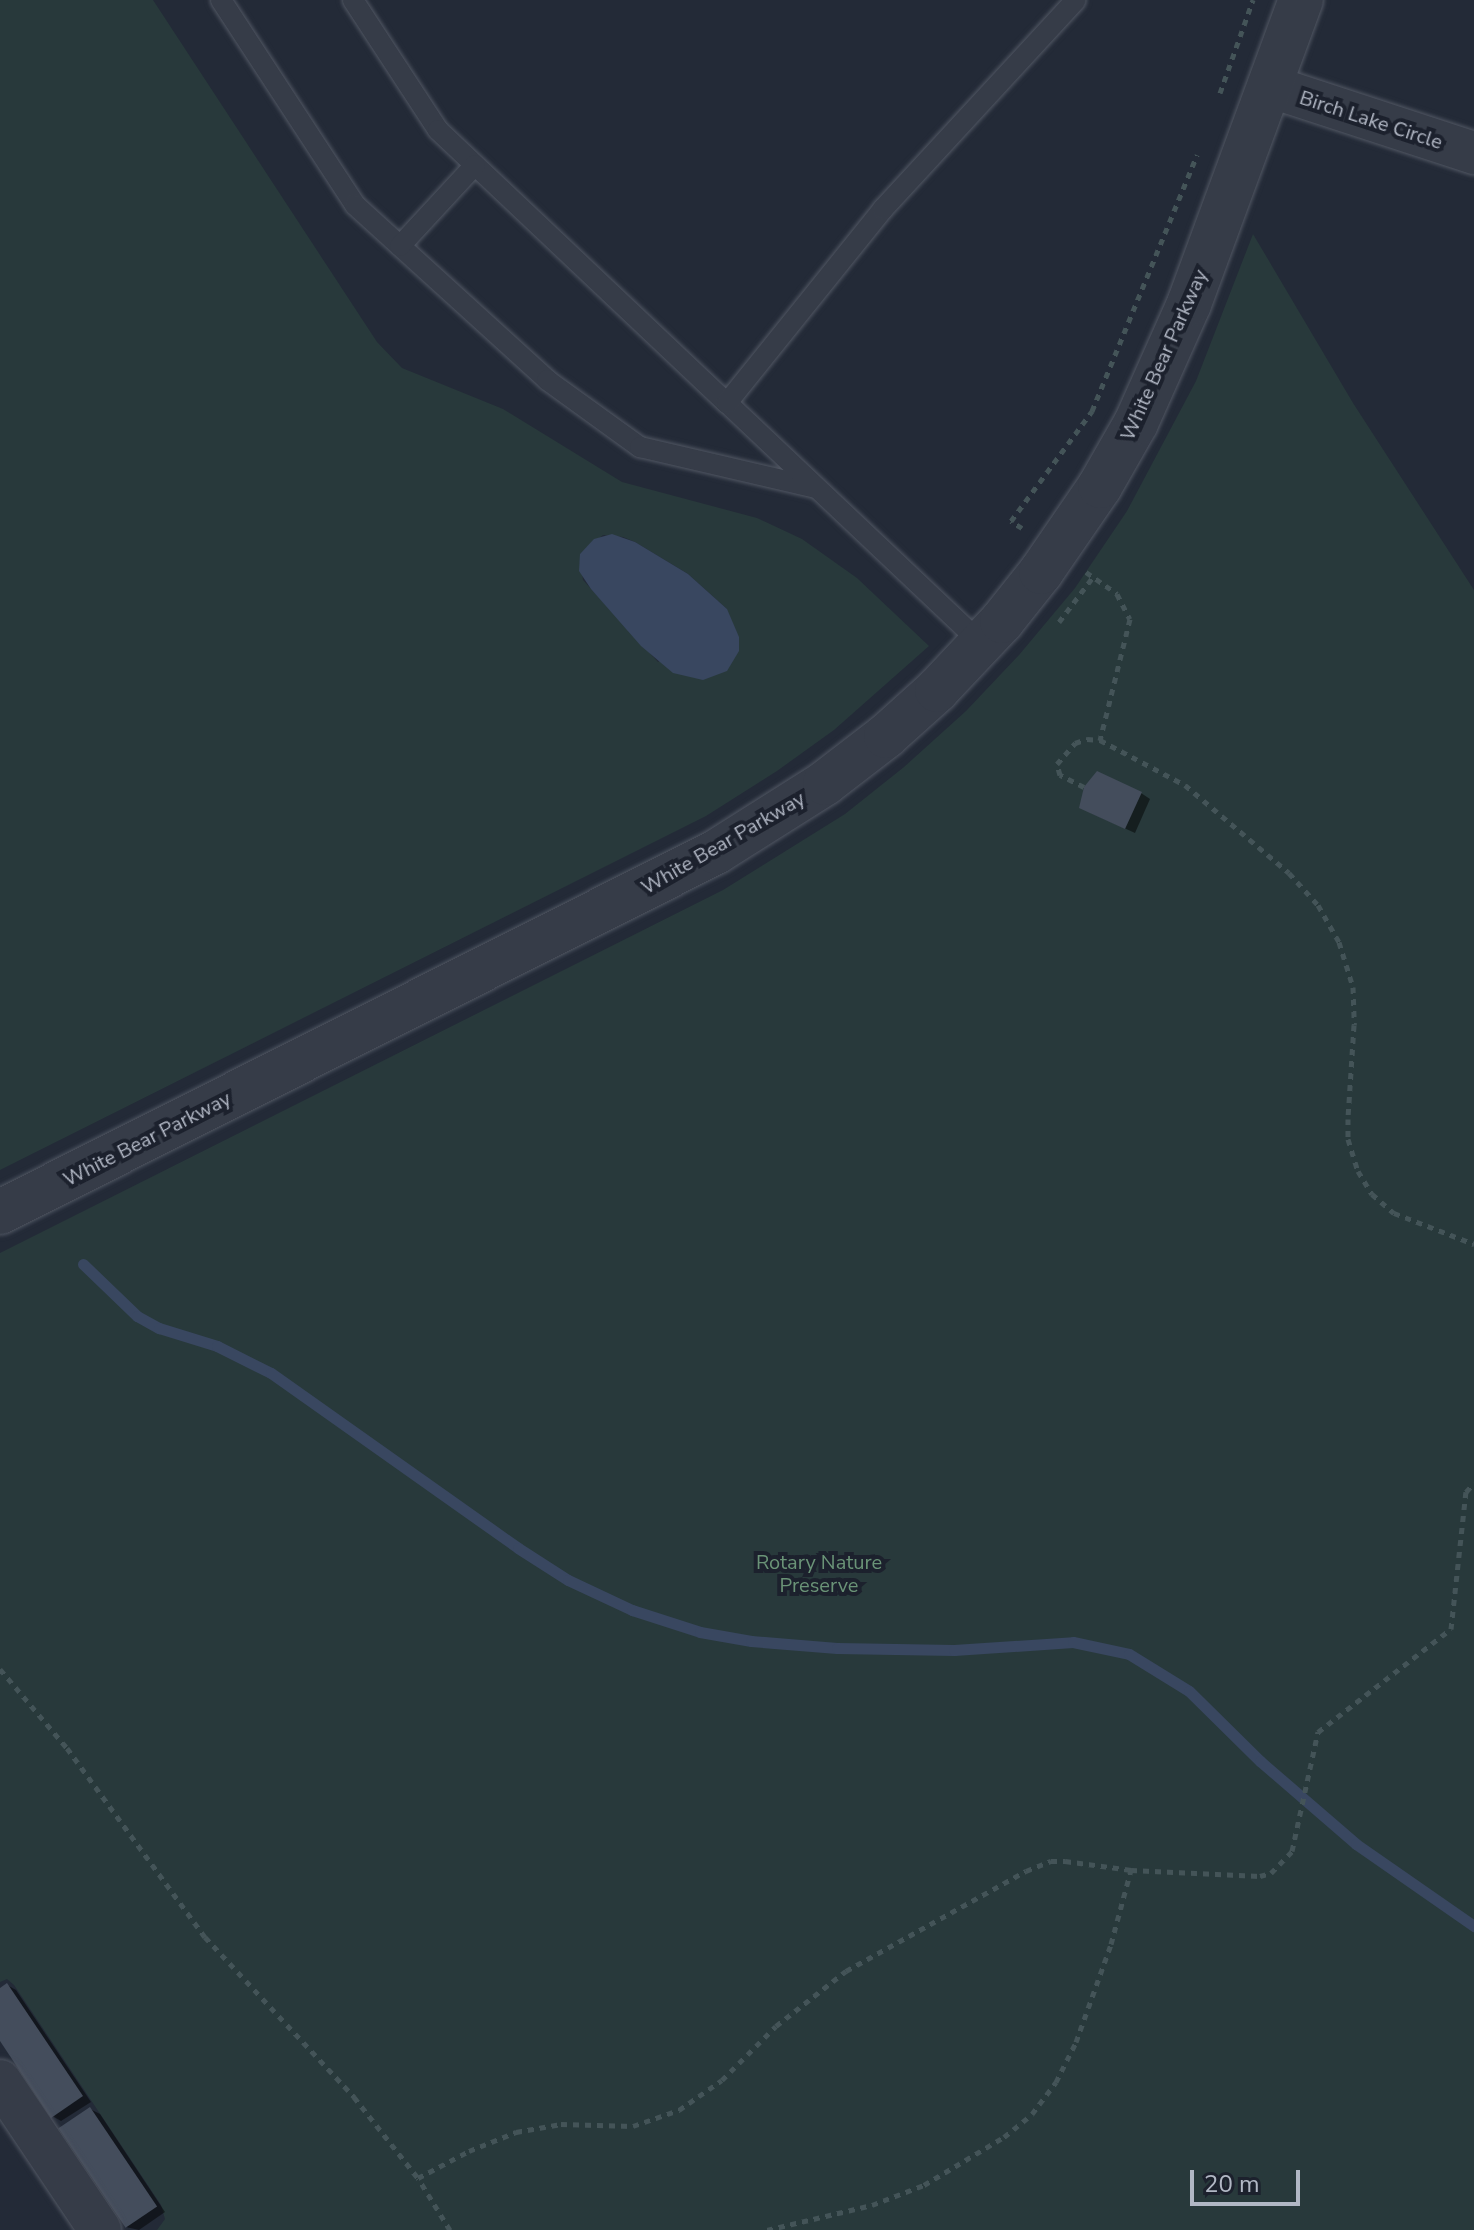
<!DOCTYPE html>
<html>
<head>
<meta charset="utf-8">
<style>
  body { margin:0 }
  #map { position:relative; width:1474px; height:2230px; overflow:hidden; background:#232a37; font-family:"Nunito Sans",sans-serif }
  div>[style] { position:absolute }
  .green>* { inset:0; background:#28393b }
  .water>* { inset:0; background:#394760 }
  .shadow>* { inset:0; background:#0007 }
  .stream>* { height:11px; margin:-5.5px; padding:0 5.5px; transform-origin:5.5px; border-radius:5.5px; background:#394760 }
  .building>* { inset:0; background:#444d5c; transform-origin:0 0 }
  .path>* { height:5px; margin-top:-2.5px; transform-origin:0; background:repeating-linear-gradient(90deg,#445458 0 6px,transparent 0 12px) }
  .roads { filter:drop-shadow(0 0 2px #515763) drop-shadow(0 0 2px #515763) }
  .service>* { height:20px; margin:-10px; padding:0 10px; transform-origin:10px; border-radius:10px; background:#363c48 }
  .minor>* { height:42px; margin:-21px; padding:0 21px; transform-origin:21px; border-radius:21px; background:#363c48 }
  .tertiary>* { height:44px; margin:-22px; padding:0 22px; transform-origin:22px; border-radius:22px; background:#363c48 }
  span { translate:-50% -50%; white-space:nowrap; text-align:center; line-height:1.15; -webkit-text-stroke:8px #1c212d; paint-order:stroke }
  .street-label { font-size:20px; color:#b1b7c4 }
  .park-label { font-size:20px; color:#6a9377 }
  .scale { position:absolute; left:1190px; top:2170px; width:110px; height:36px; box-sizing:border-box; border:4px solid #b1b7c4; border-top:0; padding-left:10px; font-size:24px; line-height:28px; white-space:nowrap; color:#b1b7c4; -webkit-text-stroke:6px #1c212d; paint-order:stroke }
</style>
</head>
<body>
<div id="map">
  <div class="green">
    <i style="clip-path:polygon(evenodd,0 0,153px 0,377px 342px,402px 368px,503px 409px,622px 482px,757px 518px,802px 539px,857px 578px,929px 646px,834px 730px,777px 771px,706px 816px,0 1170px,0 0,603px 535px,623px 537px,635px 542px,688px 574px,727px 609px,658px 662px,583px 580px,580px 554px,603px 535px)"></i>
    <i style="clip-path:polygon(1253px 234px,1353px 403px,1474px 590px,1474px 2230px,157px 2230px,165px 2219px,161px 2205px,14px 1985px,7px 1979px,0 1982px,0 1253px,723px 890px,845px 814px,904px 767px,966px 711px,1019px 655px,1075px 588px,1127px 511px,1196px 381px)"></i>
  </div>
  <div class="water">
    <i style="clip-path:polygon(612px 534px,635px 542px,688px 574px,727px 609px,739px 637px,739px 651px,727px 671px,703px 680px,673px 673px,641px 646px,591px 589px,579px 571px,580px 554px,594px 539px)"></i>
  </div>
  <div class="shadow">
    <i style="clip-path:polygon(1141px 793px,1150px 799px,1135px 833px,1091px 813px)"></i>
    <i style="clip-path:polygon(7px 1985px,16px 1990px,91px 2102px,61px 2121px,52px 2116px,0 2038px,0 1990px)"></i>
    <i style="clip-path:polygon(90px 2109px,100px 2114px,165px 2212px,139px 2230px,126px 2227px)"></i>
  </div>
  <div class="stream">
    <i style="left:83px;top:1264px;width:75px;rotate:43.9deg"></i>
    <i style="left:137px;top:1316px;width:25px;rotate:29deg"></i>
    <i style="left:159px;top:1328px;width:61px;rotate:17.2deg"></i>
    <i style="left:217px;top:1346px;width:60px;rotate:26.6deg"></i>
    <i style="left:271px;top:1373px;width:303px;rotate:35.3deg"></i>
    <i style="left:518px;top:1548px;width:59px;rotate:32.6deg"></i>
    <i style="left:568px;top:1580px;width:71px;rotate:25.1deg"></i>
    <i style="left:632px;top:1610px;width:71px;rotate:17.9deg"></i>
    <i style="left:700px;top:1632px;width:52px;rotate:10deg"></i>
    <i style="left:751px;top:1641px;width:86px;rotate:4.7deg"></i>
    <i style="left:837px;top:1648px;width:117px;rotate:1deg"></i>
    <i style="left:954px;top:1650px;width:119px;rotate:-3.8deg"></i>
    <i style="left:1073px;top:1642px;width:57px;rotate:12.1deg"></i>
    <i style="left:1129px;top:1654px;width:70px;rotate:31.7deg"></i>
    <i style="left:1189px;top:1691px;width:100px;rotate:44.6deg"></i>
    <i style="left:1260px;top:1761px;width:127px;rotate:40.8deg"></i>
    <i style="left:1356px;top:1844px;width:144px;rotate:34.8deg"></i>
  </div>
  <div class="building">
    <i style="clip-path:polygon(1097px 771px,1142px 792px,1125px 829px,1079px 808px,1084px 787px)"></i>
    <i style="clip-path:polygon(7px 1983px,83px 2096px,51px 2118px,0 2041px,0 1988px)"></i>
    <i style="left:90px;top:2107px;width:120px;height:38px;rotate:56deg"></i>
  </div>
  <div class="path">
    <i style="left:1220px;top:93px;width:99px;rotate:-70.5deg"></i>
    <i style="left:1022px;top:528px;width:13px;rotate:-148deg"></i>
    <i style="left:1011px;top:521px;width:137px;rotate:-53.6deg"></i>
    <i style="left:1092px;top:411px;width:277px;rotate:-67.7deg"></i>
    <i style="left:1086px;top:572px;width:38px;rotate:35deg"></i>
    <i style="left:1117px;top:594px;width:28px;rotate:63deg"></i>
    <i style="left:1130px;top:619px;width:125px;rotate:103.9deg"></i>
    <i style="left:1100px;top:740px;width:96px;rotate:27.9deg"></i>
    <i style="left:1185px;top:785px;width:136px;rotate:40.2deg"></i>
    <i style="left:1289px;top:873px;width:43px;rotate:47.8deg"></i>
    <i style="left:1318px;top:905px;width:43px;rotate:60.4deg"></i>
    <i style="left:1339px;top:942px;width:47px;rotate:72.7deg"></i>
    <i style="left:1353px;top:987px;width:38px;rotate:88deg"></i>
    <i style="left:1354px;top:1025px;width:94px;rotate:93.7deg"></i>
    <i style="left:1348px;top:1119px;width:20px;rotate:90deg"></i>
    <i style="left:1348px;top:1139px;width:34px;rotate:73deg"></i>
    <i style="left:1358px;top:1171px;width:27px;rotate:59deg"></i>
    <i style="left:1372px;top:1194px;width:29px;rotate:41deg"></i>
    <i style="left:1394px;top:1213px;width:86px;rotate:21.2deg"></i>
    <i style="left:1059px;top:622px;width:56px;rotate:-52.9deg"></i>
    <i style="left:1084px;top:787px;width:27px;rotate:-153deg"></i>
    <i style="left:1060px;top:775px;width:11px;rotate:-105deg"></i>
    <i style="left:1057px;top:764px;width:28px;rotate:-49deg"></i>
    <i style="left:1075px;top:743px;width:13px;rotate:-18deg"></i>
    <i style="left:1087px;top:739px;width:13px;rotate:4deg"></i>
    <i style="left:0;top:1669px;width:104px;rotate:49.7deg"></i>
    <i style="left:67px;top:1748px;width:234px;rotate:53.9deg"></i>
    <i style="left:205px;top:1937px;width:219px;rotate:47deg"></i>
    <i style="left:354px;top:2097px;width:103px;rotate:51.7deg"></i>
    <i style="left:450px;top:2230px;width:61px;rotate:-121.6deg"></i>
    <i style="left:418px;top:2178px;width:58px;rotate:-27.9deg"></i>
    <i style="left:469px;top:2151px;width:51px;rotate:-22deg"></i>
    <i style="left:516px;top:2132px;width:46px;rotate:-10.1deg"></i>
    <i style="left:561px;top:2124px;width:72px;rotate:1.6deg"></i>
    <i style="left:633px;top:2126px;width:49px;rotate:-19.2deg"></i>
    <i style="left:679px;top:2110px;width:52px;rotate:-34.9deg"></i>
    <i style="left:722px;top:2080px;width:76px;rotate:-45deg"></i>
    <i style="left:776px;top:2026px;width:89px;rotate:-38.2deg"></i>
    <i style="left:846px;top:1971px;width:206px;rotate:-29.1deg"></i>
    <i style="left:1026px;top:1871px;width:27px;rotate:-22deg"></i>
    <i style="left:1051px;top:1861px;width:14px"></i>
    <i style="left:1065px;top:1861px;width:67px;rotate:7.8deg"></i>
    <i style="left:1131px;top:1870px;width:129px;rotate:2.7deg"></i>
    <i style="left:1260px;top:1876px;width:11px;rotate:-15deg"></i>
    <i style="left:1271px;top:1873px;width:30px;rotate:-46deg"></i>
    <i style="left:1292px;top:1851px;width:122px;rotate:-77.7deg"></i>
    <i style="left:1318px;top:1732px;width:168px;rotate:-37.8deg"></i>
    <i style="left:1451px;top:1629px;width:138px;rotate:-83.8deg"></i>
    <i style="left:1466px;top:1492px;width:12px;rotate:-48deg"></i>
    <i style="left:767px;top:2230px;width:108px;rotate:-13.4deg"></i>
    <i style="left:872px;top:2205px;width:56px;rotate:-21deg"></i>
    <i style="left:924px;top:2185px;width:93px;rotate:-31deg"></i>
    <i style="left:1004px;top:2137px;width:36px;rotate:-39deg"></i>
    <i style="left:1032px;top:2114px;width:40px;rotate:-53deg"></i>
    <i style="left:1056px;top:2082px;width:45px;rotate:-63.4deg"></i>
    <i style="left:1076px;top:2042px;width:104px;rotate:-70.3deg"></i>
    <i style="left:1111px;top:1944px;width:77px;rotate:-74.9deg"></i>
  </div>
  <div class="roads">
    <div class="service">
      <i style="left:221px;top:0;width:245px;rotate:56.8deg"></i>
      <i style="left:355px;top:205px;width:260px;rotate:42.3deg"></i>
      <i style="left:547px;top:380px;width:115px;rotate:35.8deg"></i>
      <i style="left:640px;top:447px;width:181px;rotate:13.1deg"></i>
      <i style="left:353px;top:0;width:155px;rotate:56.8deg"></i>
      <i style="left:438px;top:130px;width:398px;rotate:43.4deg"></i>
      <i style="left:400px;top:246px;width:110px;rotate:-47.2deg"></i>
      <i style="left:982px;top:644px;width:351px;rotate:-136.6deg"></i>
      <i style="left:727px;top:403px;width:249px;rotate:-51.2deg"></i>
      <i style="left:883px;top:209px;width:284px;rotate:-47.3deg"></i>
    </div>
    <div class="minor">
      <i style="left:1269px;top:86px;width:216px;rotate:18.1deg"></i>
      <i style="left:0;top:2081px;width:179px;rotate:56.1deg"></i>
    </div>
    <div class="tertiary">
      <i style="left:0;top:1212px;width:801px;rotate:-26.69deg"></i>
      <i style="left:716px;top:852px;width:129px;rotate:-32.3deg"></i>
      <i style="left:825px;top:783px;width:77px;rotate:-37.6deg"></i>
      <i style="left:886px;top:736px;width:69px;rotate:-42deg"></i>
      <i style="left:937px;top:690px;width:95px;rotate:-46.7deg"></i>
      <i style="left:1002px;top:621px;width:63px;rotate:-51.5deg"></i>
      <i style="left:1041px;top:572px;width:104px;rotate:-55.5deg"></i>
      <i style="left:1100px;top:486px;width:73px;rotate:-60.3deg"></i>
      <i style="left:1136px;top:423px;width:130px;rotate:-66deg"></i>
      <i style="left:1189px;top:304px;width:324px;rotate:-69.8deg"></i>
    </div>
  </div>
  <div class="street-label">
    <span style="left:1371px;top:120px;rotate:18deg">Birch Lake Circle</span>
    <span style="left:1164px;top:355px;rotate:-66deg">White Bear Parkway</span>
    <span style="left:723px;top:843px;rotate:-30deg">White Bear Parkway</span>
    <span style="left:147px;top:1139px;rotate:-27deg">White Bear Parkway</span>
  </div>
  <div class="park-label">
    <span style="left:819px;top:1574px">Rotary Nature<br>Preserve</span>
  </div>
  <div class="scale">20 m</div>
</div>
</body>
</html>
